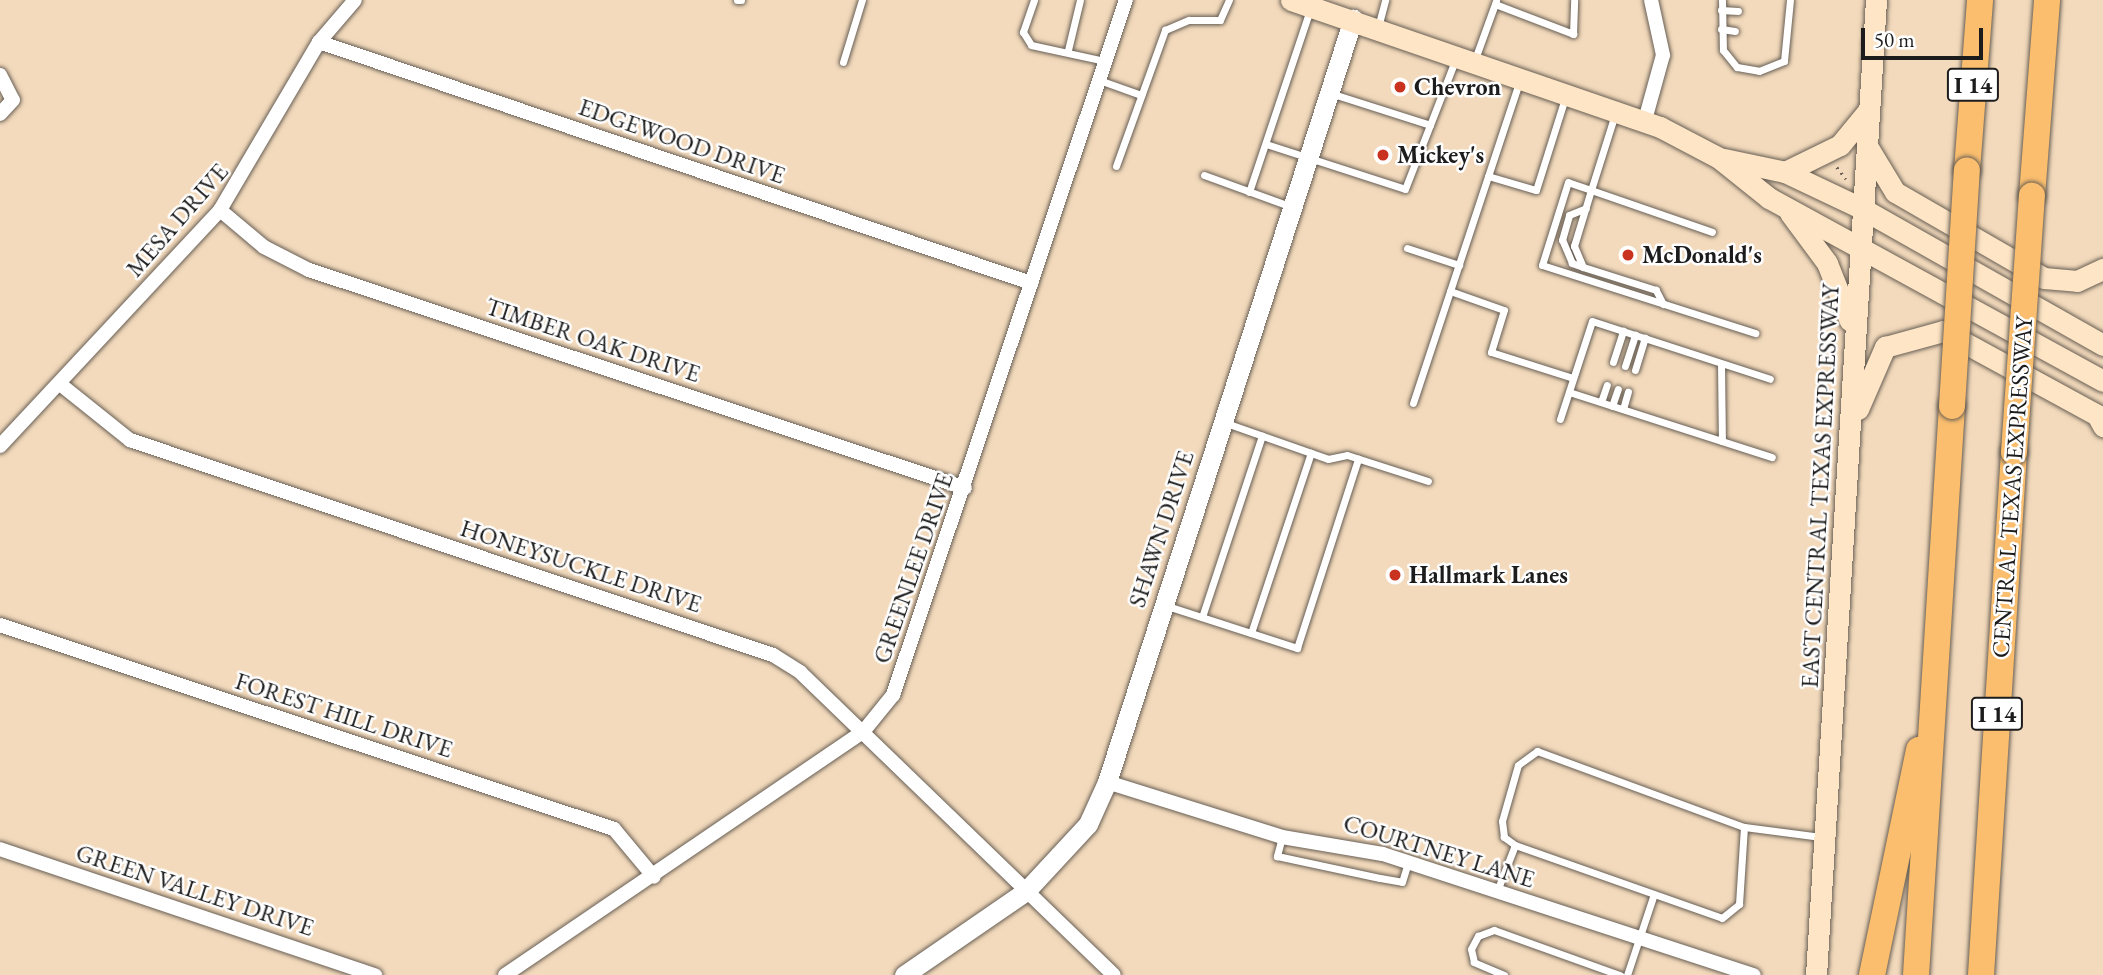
<!DOCTYPE html>
<html>
<head>
<meta charset="utf-8">
<style>
  body { margin:0 }
  #map { position:relative; width:2103px; height:975px; overflow:hidden; background:#f3dabc; font-family:"EB Garamond",serif }
  div>[style] { position:absolute }
  .path>* { height:2.5px; margin-top:-1.25px; transform-origin:0; background:repeating-linear-gradient(90deg,#675e54 0 2px,transparent 0 7px) }
  .roads { filter:drop-shadow(0 0 2px #675e54) drop-shadow(0 0 2px #675e54) }
  .service>* { height:7px; margin:-3.5px; padding:0 3.5px; transform-origin:3.5px; border-radius:3.5px; background:#fff }
  .minor>* { height:14px; margin:-7px; padding:0 7px; transform-origin:7px; border-radius:7px; background:#fff }
  .tertiary>* { height:19px; margin:-9.5px; padding:0 9.5px; transform-origin:9.5px; border-radius:9.5px; background:#fff }
  .secondary>* { height:21px; margin:-10.5px; padding:0 10.5px; transform-origin:10.5px; border-radius:10.5px; background:#fde5c5 }
  .motorway>* { height:26px; margin:-13px; padding:0 13px; transform-origin:13px; border-radius:13px; background:#fabe6e }
  .bridges { filter:drop-shadow(0 0 2px #675e54) drop-shadow(0 0 2px #675e54) }
  .motorway-bridge>* { height:26px; margin:-13px; padding:0 13px; transform-origin:13px; border-radius:13px; background:#fabe6e }
  .dots>* { width:19px; height:19px; translate:-50% -50%; box-sizing:border-box; border:4px solid #fff; border-radius:50% }
  span { translate:-50% -50%; white-space:nowrap; text-align:center; line-height:1.15; -webkit-text-stroke:5px #fff; paint-order:stroke }
  .shield-label span { padding:2px 5px; background:#fff; border:2px solid; border-radius:5px; -webkit-text-stroke-width:0 }
  .shield-label { font-size:23px; color:#1c1c1c; font-weight:700 }
  .poi-label { font-size:24px; color:#1c1c1c; font-weight:700 }
  .left { translate:0 -50%; text-align:left }
  .street-label { font-size:24px; color:#1c1c1c }
  .scale { position:absolute; left:1861px; top:28px; width:122px; height:32px; box-sizing:border-box; border:4px solid #1c1c1c; border-top:0; padding-left:9px; font-size:21px; line-height:24px; white-space:nowrap; color:#1c1c1c; -webkit-text-stroke:5px #fff; paint-order:stroke }
</style>
</head>
<body>
<div id="map">
  <div class="path">
    <i style="left:1837px;top:167px;width:15px;rotate:53deg"></i>
  </div>
  <div class="roads">
    <div class="service">
      <i style="left:737px;top:0;width:4px"></i>
      <i style="left:1034px;top:0;width:34px;rotate:109deg"></i>
      <i style="left:1023px;top:32px;width:15px;rotate:58deg"></i>
      <i style="left:1031px;top:45px;width:76px;rotate:12.2deg"></i>
      <i style="left:1722px;top:0;width:50px;rotate:88.9deg"></i>
      <i style="left:1723px;top:50px;width:22px;rotate:51deg"></i>
      <i style="left:1737px;top:67px;width:22px;rotate:10deg"></i>
      <i style="left:1759px;top:71px;width:27px;rotate:-22deg"></i>
      <i style="left:1784px;top:61px;width:61px;rotate:-84.4deg"></i>
      <i style="left:1495px;top:4px;width:84px;rotate:21deg"></i>
      <i style="left:1573px;top:34px;width:34px;rotate:-88deg"></i>
      <i style="left:1721px;top:10px;width:17px;rotate:3deg"></i>
      <i style="left:1378px;top:27px;width:28px;rotate:-75deg"></i>
      <i style="left:1721px;top:29px;width:14px;rotate:8deg"></i>
      <i style="left:1068px;top:50px;width:51px;rotate:-76.5deg"></i>
      <i style="left:1475px;top:59px;width:62px;rotate:-70.1deg"></i>
      <i style="left:843px;top:62px;width:65px;rotate:-73deg"></i>
      <i style="left:1099px;top:80px;width:45px;rotate:19.7deg"></i>
      <i style="left:1330px;top:93px;width:105px;rotate:17.7deg"></i>
      <i style="left:1430px;top:125px;width:72px;rotate:-68.8deg"></i>
      <i style="left:1615px;top:114px;width:80px;rotate:107.5deg"></i>
      <i style="left:1591px;top:190px;width:128px;rotate:19.1deg"></i>
      <i style="left:1266px;top:144px;width:146px;rotate:17.9deg"></i>
      <i style="left:1405px;top:189px;width:69px;rotate:-68.7deg"></i>
      <i style="left:1116px;top:166px;width:145px;rotate:-70.2deg"></i>
      <i style="left:1165px;top:30px;width:26px;rotate:-23deg"></i>
      <i style="left:1189px;top:20px;width:31px"></i>
      <i style="left:1220px;top:20px;width:22px;rotate:-66deg"></i>
      <i style="left:1204px;top:175px;width:94px;rotate:20deg"></i>
      <i style="left:1488px;top:176px;width:50px;rotate:16.3deg"></i>
      <i style="left:1536px;top:190px;width:96px;rotate:-72.5deg"></i>
      <i style="left:1249px;top:192px;width:192px;rotate:-71.5deg"></i>
      <i style="left:1407px;top:248px;width:55px;rotate:18.1deg"></i>
      <i style="left:1583px;top:267px;width:12px;rotate:-160deg"></i>
      <i style="left:1572px;top:263px;width:25px;rotate:-113deg"></i>
      <i style="left:1562px;top:240px;width:26px;rotate:-74deg"></i>
      <i style="left:1569px;top:215px;width:18px;rotate:-22deg"></i>
      <i style="left:1450px;top:291px;width:57px;rotate:19.4deg"></i>
      <i style="left:1504px;top:310px;width:44px;rotate:107.2deg"></i>
      <i style="left:1491px;top:352px;width:86px;rotate:17.6deg"></i>
      <i style="left:1663px;top:304px;width:16px;rotate:-117deg"></i>
      <i style="left:1656px;top:290px;width:77px;rotate:-162.5deg"></i>
      <i style="left:1583px;top:267px;width:23px;rotate:-113deg"></i>
      <i style="left:1574px;top:246px;width:59px;rotate:-73.1deg"></i>
      <i style="left:1591px;top:190px;width:24px;rotate:-161deg"></i>
      <i style="left:1568px;top:182px;width:87px;rotate:107.4deg"></i>
      <i style="left:1542px;top:265px;width:224px;rotate:17.7deg"></i>
      <i style="left:1613px;top:362px;width:33px;rotate:-72deg"></i>
      <i style="left:1721px;top:364px;width:77px;rotate:89.3deg"></i>
      <i style="left:1625px;top:366px;width:33px;rotate:-72deg"></i>
      <i style="left:1635px;top:370px;width:34px;rotate:-73deg"></i>
      <i style="left:1569px;top:392px;width:213px;rotate:17.8deg"></i>
      <i style="left:1601px;top:402px;width:18px;rotate:-71deg"></i>
      <i style="left:1413px;top:403px;width:337px;rotate:-71.7deg"></i>
      <i style="left:1612px;top:406px;width:18px;rotate:-71deg"></i>
      <i style="left:1623px;top:409px;width:18px;rotate:-74deg"></i>
      <i style="left:1560px;top:419px;width:103px;rotate:-71.9deg"></i>
      <i style="left:1592px;top:321px;width:187px;rotate:18deg"></i>
      <i style="left:1226px;top:423px;width:108px;rotate:19.4deg"></i>
      <i style="left:1328px;top:459px;width:19px;rotate:-12deg"></i>
      <i style="left:1347px;top:455px;width:85px;rotate:17.8deg"></i>
      <i style="left:1164px;top:605px;width:140px;rotate:17.9deg"></i>
      <i style="left:1297px;top:648px;width:199px;rotate:-72.1deg"></i>
      <i style="left:1202px;top:617px;width:191px;rotate:-71.7deg"></i>
      <i style="left:1251px;top:633px;width:190px;rotate:-71.6deg"></i>
      <i style="left:1282px;top:837px;width:20px;rotate:105deg"></i>
      <i style="left:1277px;top:856px;width:105px;rotate:12.1deg"></i>
      <i style="left:1380px;top:878px;width:22px;rotate:10deg"></i>
      <i style="left:1402px;top:882px;width:21px;rotate:-73deg"></i>
      <i style="left:1515px;top:845px;width:14px;rotate:-144deg"></i>
      <i style="left:1504px;top:837px;width:16px;rotate:-97deg"></i>
      <i style="left:1502px;top:821px;width:58px;rotate:-74.1deg"></i>
      <i style="left:1518px;top:765px;width:24px;rotate:-36deg"></i>
      <i style="left:1537px;top:751px;width:221px;rotate:20.2deg"></i>
      <i style="left:1497px;top:891px;width:49px;rotate:-68.6deg"></i>
      <i style="left:1515px;top:845px;width:219px;rotate:19.4deg"></i>
      <i style="left:1722px;top:918px;width:22px;rotate:-39deg"></i>
      <i style="left:1739px;top:904px;width:77px;rotate:-86.3deg"></i>
      <i style="left:1744px;top:827px;width:78px;rotate:7.4deg"></i>
      <i style="left:1504px;top:975px;width:33px;rotate:-157deg"></i>
      <i style="left:1474px;top:962px;width:13px;rotate:-103deg"></i>
      <i style="left:1471px;top:949px;width:15px;rotate:-62deg"></i>
      <i style="left:1478px;top:936px;width:17px;rotate:-21deg"></i>
      <i style="left:1494px;top:930px;width:134px;rotate:19.7deg"></i>
      <i style="left:1627px;top:975px;width:85px;rotate:-71.6deg"></i>
    </div>
    <div class="minor">
      <i style="left:319px;top:42px;width:752px;rotate:18.7deg"></i>
      <i style="left:0;top:75px;width:28px;rotate:63deg"></i>
      <i style="left:13px;top:100px;width:19px;rotate:133deg"></i>
      <i style="left:1645px;top:120px;width:67px;rotate:-74.5deg"></i>
      <i style="left:1663px;top:55px;width:56px;rotate:-102.3deg"></i>
      <i style="left:220px;top:210px;width:57px;rotate:40.1deg"></i>
      <i style="left:264px;top:247px;width:51px;rotate:27.1deg"></i>
      <i style="left:309px;top:270px;width:691px;rotate:18.38deg"></i>
      <i style="left:60px;top:384px;width:90px;rotate:38.7deg"></i>
      <i style="left:130px;top:440px;width:678px;rotate:18.49deg"></i>
      <i style="left:773px;top:655px;width:32px;rotate:32deg"></i>
      <i style="left:800px;top:672px;width:436px;rotate:44deg"></i>
      <i style="left:0;top:446px;width:323px;rotate:-47deg"></i>
      <i style="left:220px;top:210px;width:195px;rotate:-59.5deg"></i>
      <i style="left:319px;top:42px;width:55px;rotate:-49.4deg"></i>
      <i style="left:0;top:625px;width:647px;rotate:18.38deg"></i>
      <i style="left:614px;top:829px;width:62px;rotate:50.2deg"></i>
      <i style="left:1107px;top:782px;width:183px;rotate:17.4deg"></i>
      <i style="left:1282px;top:837px;width:102px;rotate:9.6deg"></i>
      <i style="left:1383px;top:854px;width:390px;rotate:18.1deg"></i>
      <i style="left:0;top:849px;width:396px;rotate:18.6deg"></i>
      <i style="left:505px;top:975px;width:433px;rotate:-34.2deg"></i>
      <i style="left:863px;top:732px;width:48px;rotate:-51deg"></i>
      <i style="left:893px;top:695px;width:733px;rotate:-71.47deg"></i>
    </div>
    <div class="tertiary">
      <i style="left:904px;top:975px;width:148px;rotate:-34.5deg"></i>
      <i style="left:1026px;top:891px;width:91px;rotate:-47.2deg"></i>
      <i style="left:1088px;top:824px;width:46px;rotate:-65.7deg"></i>
      <i style="left:1107px;top:782px;width:802px;rotate:-72.13deg"></i>
    </div>
    <div class="secondary">
      <i style="left:1291px;top:0;width:390px;rotate:19deg"></i>
      <i style="left:1660px;top:127px;width:67px;rotate:27.7deg"></i>
      <i style="left:1719px;top:158px;width:64px;rotate:38.7deg"></i>
      <i style="left:1769px;top:198px;width:381px;rotate:28.7deg"></i>
      <i style="left:1867px;top:146px;width:54px;rotate:58.7deg"></i>
      <i style="left:1895px;top:192px;width:172px;rotate:30deg"></i>
      <i style="left:2044px;top:278px;width:33px;rotate:5deg"></i>
      <i style="left:2077px;top:281px;width:29px;rotate:-25deg"></i>
      <i style="left:1724px;top:159px;width:62px;rotate:12deg"></i>
      <i style="left:1785px;top:172px;width:84px;rotate:25.3deg"></i>
      <i style="left:1861px;top:208px;width:278px;rotate:29.5deg"></i>
      <i style="left:1785px;top:172px;width:61px;rotate:-26.1deg"></i>
      <i style="left:1840px;top:145px;width:44px;rotate:-50.5deg"></i>
      <i style="left:1790px;top:213px;width:62px;rotate:53.5deg"></i>
      <i style="left:1827px;top:263px;width:62px;rotate:68.4deg"></i>
      <i style="left:1858px;top:409px;width:68px;rotate:-66.5deg"></i>
      <i style="left:1885px;top:347px;width:60px;rotate:-15.4deg"></i>
      <i style="left:1943px;top:331px;width:175px;rotate:28.6deg"></i>
      <i style="left:2097px;top:415px;width:13px;rotate:61deg"></i>
      <i style="left:1816px;top:975px;width:977px;rotate:-86.48deg"></i>
    </div>
    <div class="motorway">
      <i style="left:1967px;top:170px;width:170px;rotate:-85.6deg"></i>
      <i style="left:2032px;top:196px;width:197px;rotate:-85.6deg"></i>
      <i style="left:1872px;top:975px;width:230px;rotate:-78.2deg"></i>
      <i style="left:1916px;top:975px;width:570px;rotate:-86.38deg"></i>
      <i style="left:1981px;top:975px;width:524px;rotate:-86.39deg"></i>
    </div>
  </div>
  <div class="bridges">
    <div class="motorway-bridge">
      <i style="left:1952px;top:406px;width:236px;rotate:-86.4deg"></i>
      <i style="left:2014px;top:452px;width:257px;rotate:-86deg"></i>
    </div>
  </div>
  <div class="dots">
    <i style="left:1400px;top:87px;background:#c8321e"></i>
    <i style="left:1383px;top:155px;background:#c8321e"></i>
    <i style="left:1628px;top:255px;background:#c8321e"></i>
    <i style="left:1395px;top:575px;background:#c8321e"></i>
  </div>
  <div class="shield-label">
    <span style="left:1973px;top:85px">I 14</span>
    <span style="left:1997px;top:714px">I 14</span>
  </div>
  <div class="poi-label">
    <span class="left" style="left:1414px;top:87px">Chevron</span>
    <span class="left" style="left:1397px;top:155px">Mickey's</span>
    <span class="left" style="left:1642px;top:255px">McDonald's</span>
    <span class="left" style="left:1409px;top:575px">Hallmark Lanes</span>
  </div>
  <div class="street-label">
    <span style="left:682px;top:141px;rotate:19deg">EDGEWOOD DRIVE</span>
    <span style="left:177px;top:220px;rotate:-49deg">MESA DRIVE</span>
    <span style="left:593px;top:340px;rotate:18deg">TIMBER OAK DRIVE</span>
    <span style="left:1820px;top:486px;rotate:-87deg">EAST CENTRAL TEXAS EXPRESSWAY</span>
    <span style="left:2012px;top:487px;rotate:-86deg">CENTRAL TEXAS EXPRESSWAY</span>
    <span style="left:1161px;top:529px;rotate:-72deg">SHAWN DRIVE</span>
    <span style="left:581px;top:566px;rotate:18deg">HONEYSUCKLE DRIVE</span>
    <span style="left:913px;top:568px;rotate:-71deg">GREENLEE DRIVE</span>
    <span style="left:344px;top:715px;rotate:18deg">FOREST HILL DRIVE</span>
    <span style="left:1439px;top:851px;rotate:17deg">COURTNEY LANE</span>
    <span style="left:195px;top:890px;rotate:18deg">GREEN VALLEY DRIVE</span>
  </div>
  <div class="scale">50 m</div>
</div>
</body>
</html>
